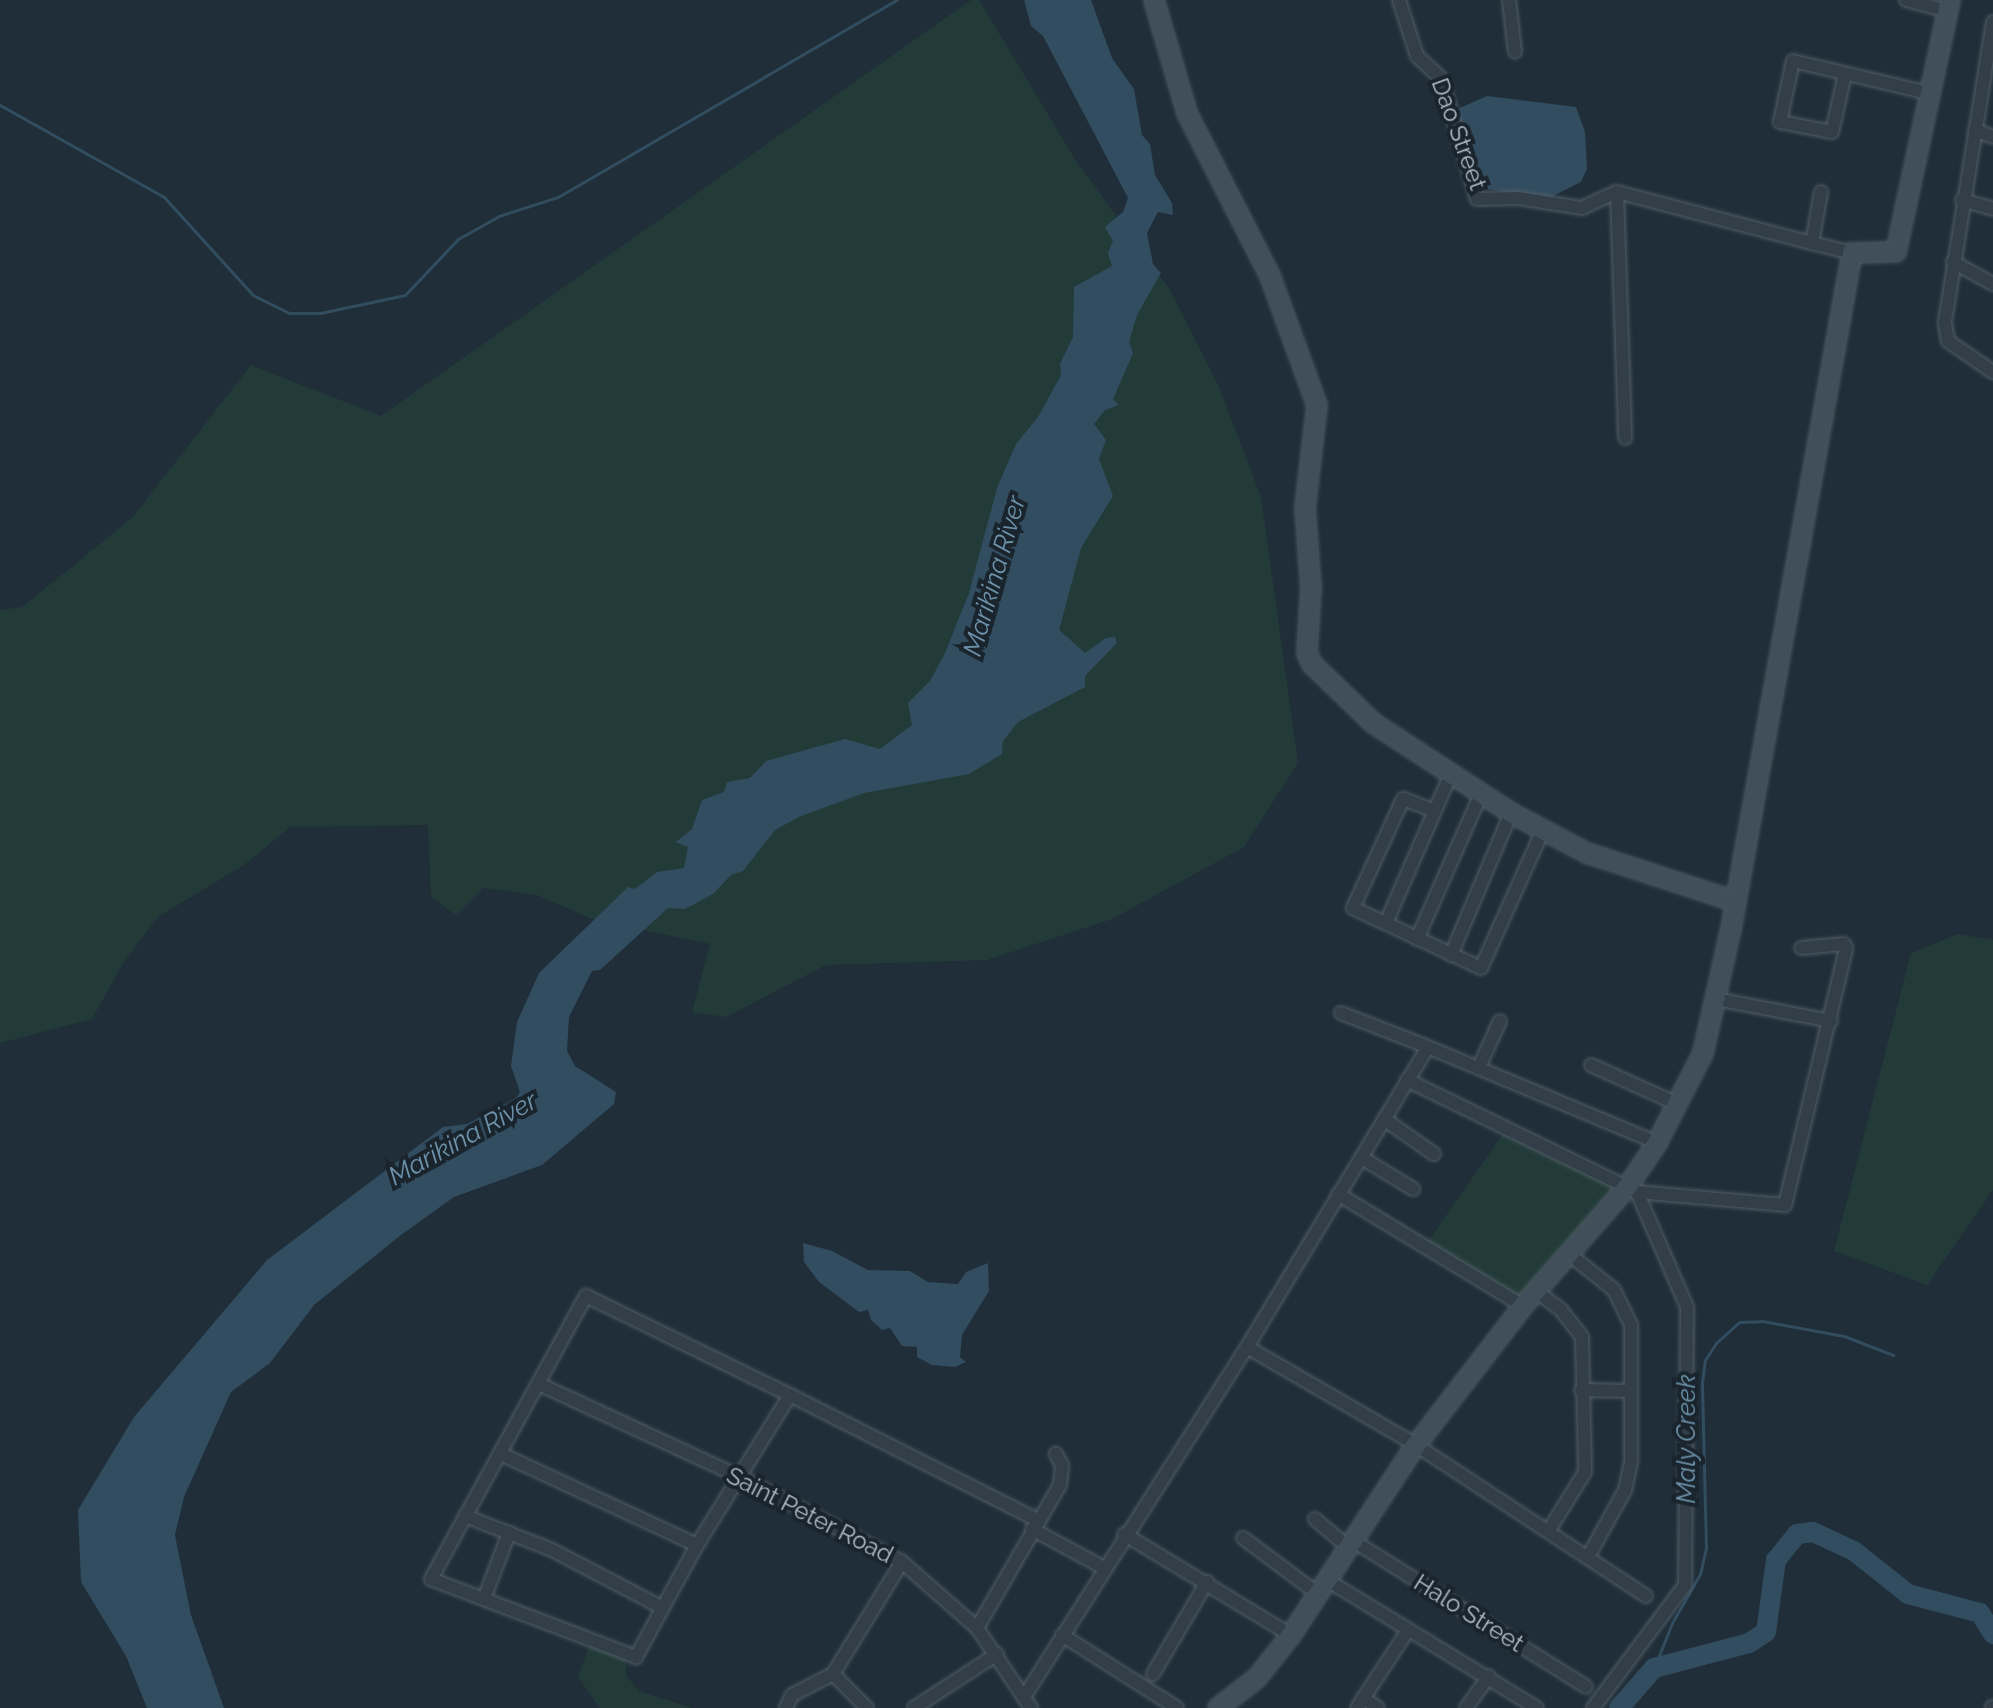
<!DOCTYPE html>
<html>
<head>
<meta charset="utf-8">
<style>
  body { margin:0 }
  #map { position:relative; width:1993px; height:1708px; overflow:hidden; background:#1f2e38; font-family:Raleway,sans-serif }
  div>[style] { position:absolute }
  .green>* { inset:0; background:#223b39 }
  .water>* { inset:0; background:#324d60 }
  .stream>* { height:3px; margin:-1.5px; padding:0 1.5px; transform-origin:1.5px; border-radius:1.5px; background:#324d60 }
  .river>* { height:20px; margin:-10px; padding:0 10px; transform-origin:10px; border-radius:10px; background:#324d60 }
  .roads { filter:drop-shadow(0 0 2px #505d66) drop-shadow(0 0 2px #505d66) }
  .street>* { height:12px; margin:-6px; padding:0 6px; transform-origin:6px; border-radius:6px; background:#333f48 }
  .secondary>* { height:18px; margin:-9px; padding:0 9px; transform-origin:9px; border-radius:9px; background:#414f5b }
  span { translate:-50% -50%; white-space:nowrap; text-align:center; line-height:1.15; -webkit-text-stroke:8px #19242d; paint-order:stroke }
  .street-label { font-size:24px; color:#adbac5 }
  .water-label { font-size:26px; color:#6d92aa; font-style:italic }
</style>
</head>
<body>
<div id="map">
  <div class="green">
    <i style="clip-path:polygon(971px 0,979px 0,1076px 161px,1170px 290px,1219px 387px,1261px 497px,1298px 763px,1244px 847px,1112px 919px,987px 960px,826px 965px,726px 1017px,692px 1012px,710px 944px,592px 919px,537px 895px,483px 888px,456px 915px,431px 897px,428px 825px,290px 827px,244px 865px,158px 917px,122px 965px,92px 1019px,0 1043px,0 610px,22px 607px,132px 518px,251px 365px,381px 416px)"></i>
    <i style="clip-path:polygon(1958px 934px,1993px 940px,1993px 1190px,1927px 1285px,1834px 1251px,1911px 953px)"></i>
    <i style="clip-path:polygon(1507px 1128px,1623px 1179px,1520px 1300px,1427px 1243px)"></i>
    <i style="clip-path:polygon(590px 1643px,626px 1654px,626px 1675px,639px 1691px,692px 1708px,600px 1708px,578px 1677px)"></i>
  </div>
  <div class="water">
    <i style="clip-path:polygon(1024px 0,1091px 0,1112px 58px,1134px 89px,1142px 135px,1150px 144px,1155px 175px,1172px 203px,1173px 215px,1158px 212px,1147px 233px,1153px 264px,1161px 273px,1137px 315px,1129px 342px,1133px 353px,1113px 399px,1119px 405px,1105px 410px,1094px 424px,1106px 440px,1099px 459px,1113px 496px,1081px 548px,1059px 630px,1085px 653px,1106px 638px,1115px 637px,1117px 643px,1085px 676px,1085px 687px,1018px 722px,1003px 741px,1002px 754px,969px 774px,864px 793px,799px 817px,775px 830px,743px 871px,731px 875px,713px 894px,685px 909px,668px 908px,600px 970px,592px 971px,569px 1017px,567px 1051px,575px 1066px,616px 1092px,614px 1104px,542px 1165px,454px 1197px,401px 1235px,314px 1305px,270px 1363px,231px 1392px,184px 1497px,175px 1535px,191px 1615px,224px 1708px,147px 1708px,126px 1656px,81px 1582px,78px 1510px,134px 1417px,267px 1260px,443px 1127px,467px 1124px,516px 1098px,520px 1092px,511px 1066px,517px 1022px,539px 973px,628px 887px,635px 889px,657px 872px,684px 868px,688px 847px,676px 842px,692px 829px,702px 800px,724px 792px,727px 782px,750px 778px,766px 761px,845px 739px,880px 749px,912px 725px,908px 703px,930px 681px,945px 653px,969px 593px,997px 488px,1016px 444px,1038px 417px,1061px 375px,1060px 364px,1073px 337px,1074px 287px,1112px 266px,1108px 253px,1113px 241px,1105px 227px,1123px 212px,1128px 198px,1043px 36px,1031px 26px)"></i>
    <i style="clip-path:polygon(1487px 96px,1576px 107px,1585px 132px,1587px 169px,1581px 182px,1547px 199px,1488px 189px,1474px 170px,1455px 110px)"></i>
    <i style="clip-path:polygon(803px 1243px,832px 1251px,868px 1270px,910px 1271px,928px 1282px,958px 1284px,966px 1272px,988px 1263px,989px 1291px,962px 1335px,960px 1357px,966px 1362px,955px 1367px,932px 1365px,917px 1357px,917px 1347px,902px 1346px,890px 1328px,882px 1330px,871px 1320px,868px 1310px,859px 1312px,819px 1282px,804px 1262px)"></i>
  </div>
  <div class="stream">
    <i style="left:0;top:105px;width:188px;rotate:29.3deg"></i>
    <i style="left:164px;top:197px;width:132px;rotate:47.8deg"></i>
    <i style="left:253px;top:295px;width:40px;rotate:26.6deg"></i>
    <i style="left:289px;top:313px;width:31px"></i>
    <i style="left:320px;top:313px;width:87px;rotate:-12deg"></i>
    <i style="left:405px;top:295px;width:77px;rotate:-46.6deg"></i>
    <i style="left:458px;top:239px;width:47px;rotate:-29.3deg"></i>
    <i style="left:499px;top:216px;width:62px;rotate:-17.9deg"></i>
    <i style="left:558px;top:197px;width:392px;rotate:-30.2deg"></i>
    <i style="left:1654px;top:1668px;width:48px;rotate:-68.2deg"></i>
    <i style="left:1672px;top:1623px;width:56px;rotate:-60.3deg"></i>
    <i style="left:1700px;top:1574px;width:26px;rotate:-77deg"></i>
    <i style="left:1706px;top:1549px;width:166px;rotate:-91.4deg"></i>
    <i style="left:1702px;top:1383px;width:23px;rotate:-83deg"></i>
    <i style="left:1705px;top:1360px;width:20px;rotate:-57deg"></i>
    <i style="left:1716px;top:1343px;width:31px;rotate:-42deg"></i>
    <i style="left:1739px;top:1322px;width:23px;rotate:-2deg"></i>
    <i style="left:1762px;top:1321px;width:83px;rotate:10.4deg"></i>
    <i style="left:1844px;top:1336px;width:53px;rotate:21.2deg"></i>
  </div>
  <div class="river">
    <i style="left:1619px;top:1708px;width:53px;rotate:-48.8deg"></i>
    <i style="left:1654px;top:1668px;width:98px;rotate:-14.7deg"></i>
    <i style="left:1749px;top:1643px;width:20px;rotate:-33deg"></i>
    <i style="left:1766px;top:1632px;width:73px;rotate:-82.1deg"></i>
    <i style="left:1776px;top:1560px;width:33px;rotate:-51deg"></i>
    <i style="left:1797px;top:1534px;width:16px;rotate:-7deg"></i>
    <i style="left:1813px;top:1532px;width:45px;rotate:24.9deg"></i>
    <i style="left:1854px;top:1551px;width:69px;rotate:38.5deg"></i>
    <i style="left:1908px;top:1594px;width:74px;rotate:14.8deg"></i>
    <i style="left:1980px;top:1613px;width:25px;rotate:58deg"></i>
  </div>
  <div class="roads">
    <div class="street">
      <i style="left:1399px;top:0;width:59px;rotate:72.2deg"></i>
      <i style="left:1417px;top:56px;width:33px;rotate:43deg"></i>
      <i style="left:1441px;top:78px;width:126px;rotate:73.4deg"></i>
      <i style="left:1477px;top:199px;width:41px;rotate:-1.4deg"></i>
      <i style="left:1518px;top:198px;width:65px;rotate:8.9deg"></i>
      <i style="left:1582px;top:208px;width:38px;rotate:-25deg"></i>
      <i style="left:1617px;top:192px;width:202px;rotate:14.7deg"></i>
      <i style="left:1509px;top:0;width:52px;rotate:83.4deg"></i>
      <i style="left:1906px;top:0;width:43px;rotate:14.7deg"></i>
      <i style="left:1993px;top:22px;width:305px;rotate:99.1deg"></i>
      <i style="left:1945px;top:323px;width:18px;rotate:81deg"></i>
      <i style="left:1948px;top:341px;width:55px;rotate:34.6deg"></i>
      <i style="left:1845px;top:74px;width:59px;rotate:102.6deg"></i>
      <i style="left:1832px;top:132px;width:53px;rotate:-169.1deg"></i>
      <i style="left:1780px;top:122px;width:62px;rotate:-78deg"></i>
      <i style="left:1793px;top:61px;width:144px;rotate:13.3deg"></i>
      <i style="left:1975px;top:130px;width:19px;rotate:21deg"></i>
      <i style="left:1617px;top:192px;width:246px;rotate:88.1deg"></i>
      <i style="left:1821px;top:192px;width:52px;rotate:100deg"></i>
      <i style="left:1812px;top:243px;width:41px;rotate:14deg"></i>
      <i style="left:1962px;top:200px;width:32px;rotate:16deg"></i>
      <i style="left:1953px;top:262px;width:46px;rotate:28.8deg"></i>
      <i style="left:1435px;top:811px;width:34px;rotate:-159deg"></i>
      <i style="left:1403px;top:799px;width:120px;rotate:114.6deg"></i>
      <i style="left:1353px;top:908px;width:141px;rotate:25.1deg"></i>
      <i style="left:1481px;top:968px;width:151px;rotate:-65.8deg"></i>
      <i style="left:1386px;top:923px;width:160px;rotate:-66.5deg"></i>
      <i style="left:1417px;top:939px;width:156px;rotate:-66.2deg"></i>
      <i style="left:1451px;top:955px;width:154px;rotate:-67.1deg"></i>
      <i style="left:1716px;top:999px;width:117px;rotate:10.8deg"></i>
      <i style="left:1341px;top:1013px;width:93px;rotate:21.3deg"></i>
      <i style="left:1480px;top:1065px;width:48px;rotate:-65.6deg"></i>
      <i style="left:1591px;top:1065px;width:94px;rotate:24.4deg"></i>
      <i style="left:1407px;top:1080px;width:256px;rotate:26deg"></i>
      <i style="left:1637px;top:1192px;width:125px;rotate:66.5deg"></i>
      <i style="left:1687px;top:1307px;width:278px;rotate:90.4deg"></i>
      <i style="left:1685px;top:1585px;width:154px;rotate:126.8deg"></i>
      <i style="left:1384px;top:1119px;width:61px;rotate:35deg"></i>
      <i style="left:1362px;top:1158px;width:60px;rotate:31.3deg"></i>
      <i style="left:1637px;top:1192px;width:149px;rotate:5deg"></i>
      <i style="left:1785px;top:1205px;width:264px;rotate:-76.6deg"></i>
      <i style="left:1846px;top:948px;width:4px;rotate:-117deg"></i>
      <i style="left:1844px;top:944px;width:43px;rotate:174.7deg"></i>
      <i style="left:1338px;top:1194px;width:216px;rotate:31.2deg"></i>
      <i style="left:1568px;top:1253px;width:59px;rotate:38.8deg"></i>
      <i style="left:1614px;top:1290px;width:39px;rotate:64deg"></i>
      <i style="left:1631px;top:1325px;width:137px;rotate:90deg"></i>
      <i style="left:1631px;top:1462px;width:29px;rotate:102deg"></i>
      <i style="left:1625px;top:1490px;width:77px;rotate:118.9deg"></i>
      <i style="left:1536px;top:1291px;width:31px;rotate:37deg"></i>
      <i style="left:1561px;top:1310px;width:34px;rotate:52deg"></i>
      <i style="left:1582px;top:1337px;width:135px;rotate:88.7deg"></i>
      <i style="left:1585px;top:1472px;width:68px;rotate:121.8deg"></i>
      <i style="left:1247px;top:1347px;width:195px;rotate:30.1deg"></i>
      <i style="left:1416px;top:1445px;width:275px;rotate:33.3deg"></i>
      <i style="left:541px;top:1385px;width:219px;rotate:24.8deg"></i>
      <i style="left:740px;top:1477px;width:183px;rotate:27.7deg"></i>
      <i style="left:902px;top:1562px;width:100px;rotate:41.3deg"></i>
      <i style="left:977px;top:1628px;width:97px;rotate:56deg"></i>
      <i style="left:1581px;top:1390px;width:48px;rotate:1.2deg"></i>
      <i style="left:790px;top:1395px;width:176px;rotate:121.8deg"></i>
      <i style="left:697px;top:1545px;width:128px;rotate:118.6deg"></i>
      <i style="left:636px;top:1657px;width:219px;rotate:-159.2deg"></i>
      <i style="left:431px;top:1579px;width:323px;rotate:-61.3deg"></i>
      <i style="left:586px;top:1296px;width:227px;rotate:25.9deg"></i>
      <i style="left:790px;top:1395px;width:277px;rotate:26.8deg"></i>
      <i style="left:501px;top:1454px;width:216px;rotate:24.9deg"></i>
      <i style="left:465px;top:1516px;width:93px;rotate:21.3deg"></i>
      <i style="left:552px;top:1550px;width:125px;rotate:27.6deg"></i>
      <i style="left:1315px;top:1519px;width:43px;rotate:40.3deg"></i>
      <i style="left:1032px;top:1529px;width:82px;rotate:28.4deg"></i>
      <i style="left:1124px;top:1534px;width:195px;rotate:31.2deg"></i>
      <i style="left:1243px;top:1538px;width:94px;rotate:36.7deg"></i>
      <i style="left:1352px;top:1540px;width:276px;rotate:32.1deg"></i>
      <i style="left:1327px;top:1580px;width:246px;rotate:31.4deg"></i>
      <i style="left:484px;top:1599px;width:71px;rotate:-69.3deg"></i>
      <i style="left:977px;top:1628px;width:165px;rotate:-59.9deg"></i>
      <i style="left:1060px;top:1485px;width:20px;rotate:-84deg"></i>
      <i style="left:1062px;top:1465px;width:13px;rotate:-119deg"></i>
      <i style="left:1062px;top:1635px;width:136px;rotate:32.4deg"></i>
      <i style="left:833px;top:1674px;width:132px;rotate:-58.4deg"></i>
      <i style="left:833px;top:1674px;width:48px;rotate:45deg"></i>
      <i style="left:1153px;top:1674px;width:107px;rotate:-59.6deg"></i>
      <i style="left:1024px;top:1697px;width:415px;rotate:-57.5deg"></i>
      <i style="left:1247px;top:1347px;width:350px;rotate:-58.9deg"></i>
      <i style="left:1428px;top:1047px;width:248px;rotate:22.7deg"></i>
      <i style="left:1363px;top:1698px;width:18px;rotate:34deg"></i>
      <i style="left:1992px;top:1707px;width:1px"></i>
      <i style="left:786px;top:1708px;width:14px;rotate:-65deg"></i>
      <i style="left:792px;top:1695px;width:46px;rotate:-27.1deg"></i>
      <i style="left:914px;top:1708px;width:99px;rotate:-33deg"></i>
      <i style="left:1357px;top:1708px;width:93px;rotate:-56.8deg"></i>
      <i style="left:1466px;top:1708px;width:39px;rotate:-54deg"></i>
    </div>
    <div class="secondary">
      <i style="left:1154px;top:0;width:118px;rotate:73.7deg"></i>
      <i style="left:1187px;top:113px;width:183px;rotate:63deg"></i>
      <i style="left:1270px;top:276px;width:137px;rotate:70deg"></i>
      <i style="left:1317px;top:405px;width:104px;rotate:96.6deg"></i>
      <i style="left:1305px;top:508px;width:79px;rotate:85.7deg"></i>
      <i style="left:1311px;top:587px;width:66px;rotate:93.5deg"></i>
      <i style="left:1307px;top:653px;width:12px;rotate:66deg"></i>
      <i style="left:1312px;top:664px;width:85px;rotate:44deg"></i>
      <i style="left:1373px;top:723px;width:165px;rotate:33.1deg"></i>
      <i style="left:1511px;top:813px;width:86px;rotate:27.8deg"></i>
      <i style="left:1587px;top:853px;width:155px;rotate:18.1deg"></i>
      <i style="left:1218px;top:1708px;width:49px;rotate:-37.6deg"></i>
      <i style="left:1257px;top:1678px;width:55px;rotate:-51.7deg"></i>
      <i style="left:1291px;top:1635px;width:227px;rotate:-56.7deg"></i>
      <i style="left:1416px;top:1445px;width:175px;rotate:-52.4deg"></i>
      <i style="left:1523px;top:1306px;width:159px;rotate:-48.8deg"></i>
      <i style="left:1628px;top:1186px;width:52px;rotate:-56deg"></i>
      <i style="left:1657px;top:1143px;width:101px;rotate:-62.9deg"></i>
      <i style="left:1703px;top:1053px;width:127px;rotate:-77.3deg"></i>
      <i style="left:1731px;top:929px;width:687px;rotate:-79.85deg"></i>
      <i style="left:1852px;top:253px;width:44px;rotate:-1.3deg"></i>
      <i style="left:1896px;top:252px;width:258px;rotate:-77.9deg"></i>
    </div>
  </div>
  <div class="street-label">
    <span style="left:1459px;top:134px;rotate:70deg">Dao Street</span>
    <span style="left:810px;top:1515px;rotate:27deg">Saint Peter Road</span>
    <span style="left:1469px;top:1613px;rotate:32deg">Halo Street</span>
  </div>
  <div class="water-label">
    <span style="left:995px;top:576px;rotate:-74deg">Marikina River</span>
    <span style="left:463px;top:1139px;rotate:-29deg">Marikina River</span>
    <span style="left:1687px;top:1439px;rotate:-90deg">Maly Creek</span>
  </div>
</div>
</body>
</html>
